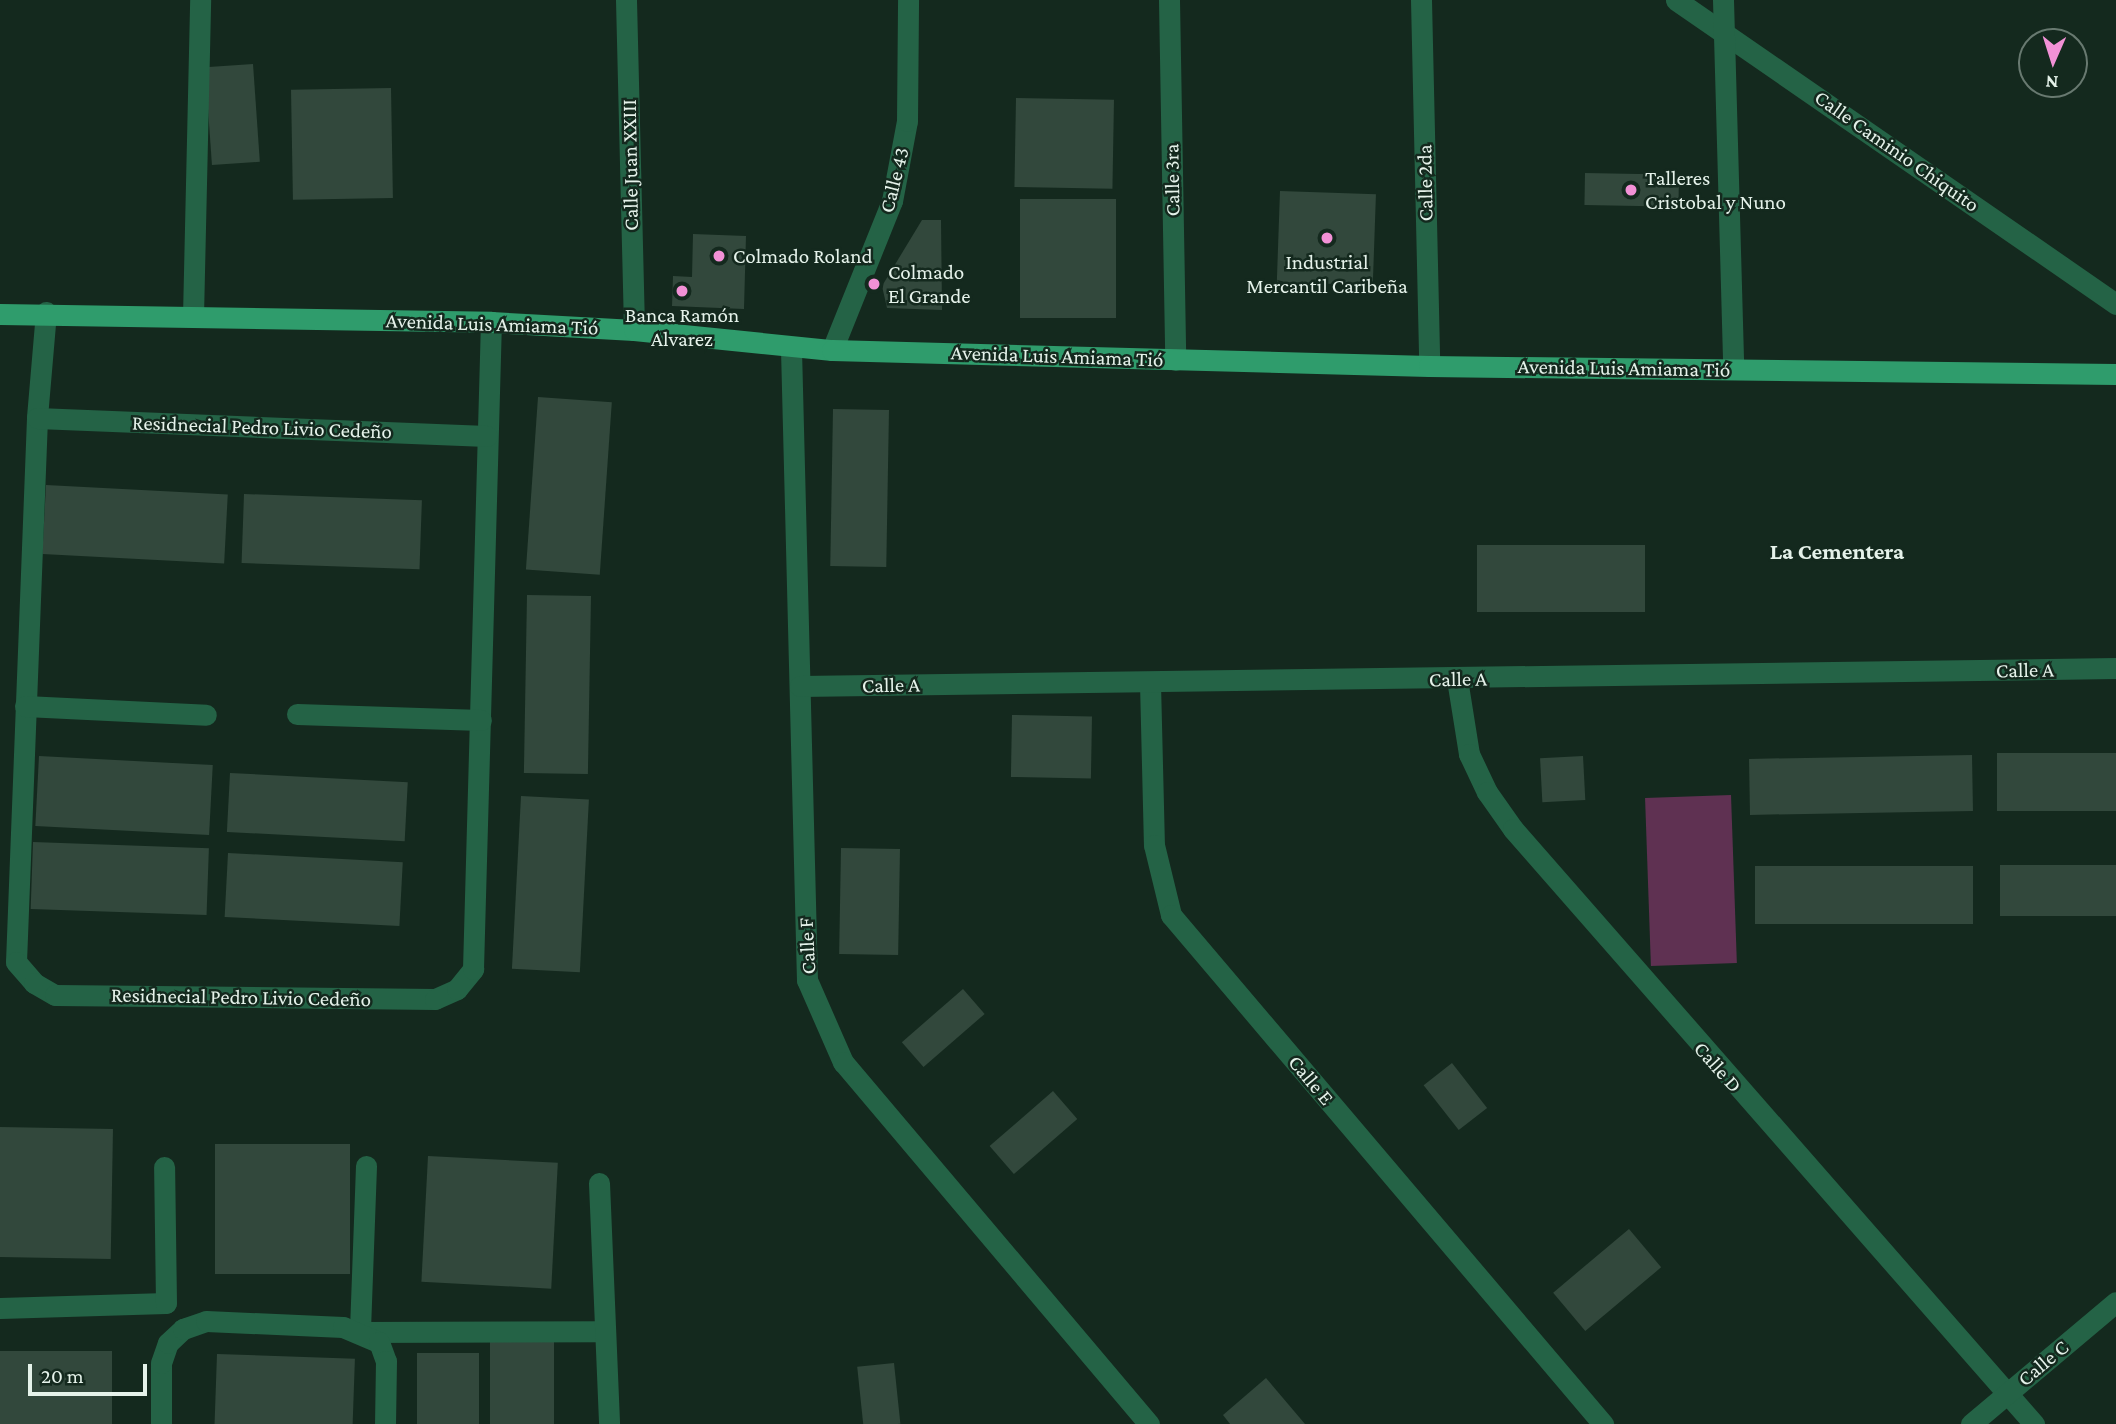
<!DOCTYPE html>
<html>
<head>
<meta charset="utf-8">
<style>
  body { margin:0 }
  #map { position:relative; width:2116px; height:1424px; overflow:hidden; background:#14291e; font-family:"Crimson Pro",serif }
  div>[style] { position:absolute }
  .green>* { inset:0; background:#5f3152; transform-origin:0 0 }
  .building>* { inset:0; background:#32483c; transform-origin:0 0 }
  .minor>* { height:21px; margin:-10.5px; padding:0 10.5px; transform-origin:10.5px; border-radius:10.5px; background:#246346 }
  .major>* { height:21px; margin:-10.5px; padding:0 10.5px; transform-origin:10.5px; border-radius:10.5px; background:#2f9c6c }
  .dots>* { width:19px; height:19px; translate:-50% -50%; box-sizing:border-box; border:4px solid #14291e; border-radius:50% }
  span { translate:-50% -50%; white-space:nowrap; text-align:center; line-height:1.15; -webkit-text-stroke:5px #14291e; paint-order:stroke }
  .street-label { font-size:21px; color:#e5f2ea }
  .poi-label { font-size:21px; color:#e5f2ea }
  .left { translate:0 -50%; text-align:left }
  .neighbourhood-label { font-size:23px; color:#e5f2ea; font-weight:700 }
  .north { position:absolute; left:2018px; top:28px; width:70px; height:70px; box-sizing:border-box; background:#14291e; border:2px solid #687970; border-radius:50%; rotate:183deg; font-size:19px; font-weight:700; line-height:28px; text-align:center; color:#e5f2ea }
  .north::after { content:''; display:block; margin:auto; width:24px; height:32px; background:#f291d6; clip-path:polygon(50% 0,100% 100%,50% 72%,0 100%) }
  .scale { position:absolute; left:28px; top:1364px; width:119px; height:32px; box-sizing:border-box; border:4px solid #e5f2ea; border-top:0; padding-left:9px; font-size:21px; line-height:24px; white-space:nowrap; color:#e5f2ea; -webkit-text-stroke:5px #14291e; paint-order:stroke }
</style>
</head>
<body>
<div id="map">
  <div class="green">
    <i style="left:1731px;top:795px;width:168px;height:86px;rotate:88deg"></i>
  </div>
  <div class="building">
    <i style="left:253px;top:64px;width:98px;height:48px;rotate:86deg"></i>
    <i style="left:391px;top:88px;width:110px;height:100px;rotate:89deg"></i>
    <i style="left:1016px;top:98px;width:98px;height:89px;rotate:1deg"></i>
    <i style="left:1585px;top:173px;width:94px;height:32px;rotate:1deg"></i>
    <i style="left:1280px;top:191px;width:96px;height:91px;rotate:2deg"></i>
    <i style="left:1116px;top:199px;width:119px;height:96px;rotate:90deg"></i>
    <i style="clip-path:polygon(922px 220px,941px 220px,942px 310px,887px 308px,882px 286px)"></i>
    <i style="clip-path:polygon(693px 234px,746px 236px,744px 309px,672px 306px,673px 276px,692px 277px)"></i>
    <i style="left:538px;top:397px;width:74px;height:173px;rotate:4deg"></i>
    <i style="left:833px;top:409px;width:56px;height:157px;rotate:1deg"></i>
    <i style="left:46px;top:485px;width:182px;height:69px;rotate:3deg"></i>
    <i style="left:244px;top:494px;width:178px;height:69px;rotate:2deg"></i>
    <i style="left:1477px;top:545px;width:168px;height:67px"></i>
    <i style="left:527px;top:595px;width:64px;height:178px;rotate:1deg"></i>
    <i style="left:1012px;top:715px;width:80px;height:62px;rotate:1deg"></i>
    <i style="left:2116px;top:753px;width:58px;height:119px;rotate:90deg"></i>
    <i style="left:1972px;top:755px;width:56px;height:223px;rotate:89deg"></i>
    <i style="left:39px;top:756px;width:174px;height:70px;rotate:3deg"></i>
    <i style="left:1583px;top:756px;width:44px;height:43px;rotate:87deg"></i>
    <i style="left:230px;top:773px;width:178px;height:59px;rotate:3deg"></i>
    <i style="left:521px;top:796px;width:68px;height:173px;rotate:3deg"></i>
    <i style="left:33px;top:842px;width:176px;height:67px;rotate:2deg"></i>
    <i style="left:841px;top:848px;width:59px;height:106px;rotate:1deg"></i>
    <i style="left:228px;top:853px;width:175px;height:64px;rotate:3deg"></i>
    <i style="left:2116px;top:865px;width:51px;height:116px;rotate:90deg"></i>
    <i style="left:1973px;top:866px;width:58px;height:218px;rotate:90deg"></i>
    <i style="left:963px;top:989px;width:33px;height:81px;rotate:49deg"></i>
    <i style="left:1452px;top:1063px;width:57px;height:36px;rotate:52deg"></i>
    <i style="left:1053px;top:1091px;width:37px;height:84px;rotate:49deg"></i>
    <i style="left:0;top:1127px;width:113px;height:130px;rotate:1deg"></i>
    <i style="left:350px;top:1144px;width:130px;height:135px;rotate:90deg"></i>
    <i style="left:428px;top:1156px;width:130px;height:126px;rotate:3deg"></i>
    <i style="left:1629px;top:1229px;width:50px;height:99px;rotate:50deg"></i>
    <i style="left:490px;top:1341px;width:64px;height:83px"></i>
    <i style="left:0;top:1351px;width:112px;height:73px"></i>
    <i style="left:479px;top:1353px;width:71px;height:62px;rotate:90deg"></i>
    <i style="left:217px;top:1354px;width:138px;height:70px;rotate:2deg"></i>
    <i style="left:894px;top:1363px;width:61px;height:37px;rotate:84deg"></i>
    <i style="clip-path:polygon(1266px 1378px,1305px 1424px,1230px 1424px,1223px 1415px)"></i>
  </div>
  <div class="minor">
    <i style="left:626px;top:0;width:330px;rotate:88.6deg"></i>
    <i style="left:1169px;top:0;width:360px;rotate:89deg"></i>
    <i style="left:1421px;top:0;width:366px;rotate:88.7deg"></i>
    <i style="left:1676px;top:0;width:535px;rotate:34.64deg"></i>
    <i style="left:1723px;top:0;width:369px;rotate:88.4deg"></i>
    <i style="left:46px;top:312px;width:106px;rotate:94.9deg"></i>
    <i style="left:37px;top:418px;width:544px;rotate:92.21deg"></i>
    <i style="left:16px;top:962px;width:28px;rotate:49deg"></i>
    <i style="left:34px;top:983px;width:24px;rotate:30deg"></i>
    <i style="left:55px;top:995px;width:380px;rotate:0.6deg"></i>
    <i style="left:435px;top:999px;width:24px;rotate:-24deg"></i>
    <i style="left:457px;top:989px;width:26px;rotate:-51deg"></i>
    <i style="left:473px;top:969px;width:647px;rotate:-88.41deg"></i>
    <i style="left:193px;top:316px;width:316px;rotate:-88.7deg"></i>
    <i style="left:791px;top:349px;width:631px;rotate:88.55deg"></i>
    <i style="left:807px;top:980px;width:90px;rotate:66.3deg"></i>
    <i style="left:843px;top:1062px;width:474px;rotate:49.8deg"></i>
    <i style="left:832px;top:350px;width:161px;rotate:-68.1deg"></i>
    <i style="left:892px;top:201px;width:81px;rotate:-79.4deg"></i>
    <i style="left:907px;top:121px;width:121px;rotate:-89.5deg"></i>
    <i style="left:37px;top:418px;width:450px;rotate:2.3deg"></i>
    <i style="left:1457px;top:679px;width:76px;rotate:80.9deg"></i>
    <i style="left:1469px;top:754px;width:42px;rotate:64.7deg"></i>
    <i style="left:1487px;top:792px;width:45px;rotate:54.9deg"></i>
    <i style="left:1513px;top:829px;width:791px;rotate:48.79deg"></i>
    <i style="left:1150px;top:683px;width:162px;rotate:88.6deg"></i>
    <i style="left:1154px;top:845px;width:72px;rotate:76.3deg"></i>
    <i style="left:1171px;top:915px;width:668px;rotate:49.68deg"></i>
    <i style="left:800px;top:686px;width:1316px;rotate:-0.78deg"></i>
    <i style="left:25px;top:706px;width:181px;rotate:2.8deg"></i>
    <i style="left:297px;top:714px;width:184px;rotate:1.9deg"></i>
    <i style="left:366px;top:1166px;width:166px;rotate:92.1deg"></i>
    <i style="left:360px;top:1332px;width:243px;rotate:-0.2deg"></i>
    <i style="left:599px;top:1183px;width:241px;rotate:87.6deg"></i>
    <i style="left:0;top:1308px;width:166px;rotate:-1.7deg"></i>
    <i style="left:166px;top:1303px;width:136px;rotate:-90.8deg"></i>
    <i style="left:161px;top:1424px;width:61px;rotate:-90deg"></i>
    <i style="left:161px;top:1363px;width:21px;rotate:-71deg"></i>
    <i style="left:168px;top:1343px;width:21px;rotate:-43deg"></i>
    <i style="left:183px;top:1329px;width:24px;rotate:-19deg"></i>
    <i style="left:206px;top:1321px;width:137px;rotate:2.5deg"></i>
    <i style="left:343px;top:1327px;width:39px;rotate:23deg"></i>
    <i style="left:379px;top:1342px;width:20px;rotate:70deg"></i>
    <i style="left:386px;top:1361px;width:63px;rotate:90.9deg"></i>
    <i style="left:1971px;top:1424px;width:189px;rotate:-40.1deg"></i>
  </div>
  <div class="major">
    <i style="left:0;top:314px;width:491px;rotate:0.9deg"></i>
    <i style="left:491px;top:322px;width:143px;rotate:3.2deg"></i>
    <i style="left:634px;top:330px;width:199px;rotate:5.8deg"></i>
    <i style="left:832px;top:350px;width:597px;rotate:1.54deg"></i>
    <i style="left:1429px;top:366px;width:687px;rotate:0.67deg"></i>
  </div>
  <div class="dots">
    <i style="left:1631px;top:190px;background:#f291d6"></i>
    <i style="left:1327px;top:238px;background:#f291d6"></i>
    <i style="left:719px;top:256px;background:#f291d6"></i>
    <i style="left:874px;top:284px;background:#f291d6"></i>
    <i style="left:682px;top:291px;background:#f291d6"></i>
  </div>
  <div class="street-label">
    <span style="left:1897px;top:151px;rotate:35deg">Calle Caminio Chiquito</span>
    <span style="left:630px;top:165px;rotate:-91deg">Calle Juan XXIII</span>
    <span style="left:894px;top:180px;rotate:-76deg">Calle 43</span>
    <span style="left:1172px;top:180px;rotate:-91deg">Calle 3ra</span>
    <span style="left:1425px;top:183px;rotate:-91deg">Calle 2da</span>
    <span style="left:492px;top:324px;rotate:2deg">Avenida Luis Amiama Tió</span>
    <span style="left:1057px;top:356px;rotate:2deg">Avenida Luis Amiama Tió</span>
    <span style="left:1624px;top:368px;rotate:1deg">Avenida Luis Amiama Tió</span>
    <span style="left:262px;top:427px;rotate:2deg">Residnecial Pedro Livio Cedeño</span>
    <span style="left:2025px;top:670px;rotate:-1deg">Calle A</span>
    <span style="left:1458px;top:679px;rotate:-1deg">Calle A</span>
    <span style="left:891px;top:685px;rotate:-1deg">Calle A</span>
    <span style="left:807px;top:946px;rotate:-93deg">Calle F</span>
    <span style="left:241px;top:997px;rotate:1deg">Residnecial Pedro Livio Cedeño</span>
    <span style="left:1718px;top:1067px;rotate:48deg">Calle D</span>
    <span style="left:1311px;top:1080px;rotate:50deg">Calle E</span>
    <span style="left:2043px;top:1363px;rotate:-40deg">Calle C</span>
  </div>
  <div class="poi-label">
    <span class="left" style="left:1645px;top:190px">Talleres<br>Cristobal y Nuno</span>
    <span class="left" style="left:733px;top:256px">Colmado Roland</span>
    <span style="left:1327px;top:274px">Industrial<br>Mercantil Caribeña</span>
    <span class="left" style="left:888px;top:284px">Colmado<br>El Grande</span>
    <span style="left:682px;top:327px">Banca Ramón<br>Alvarez</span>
  </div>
  <div class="neighbourhood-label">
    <span style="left:1837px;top:551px">La Cementera</span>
  </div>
  <div class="north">N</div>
  <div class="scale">20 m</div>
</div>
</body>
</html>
